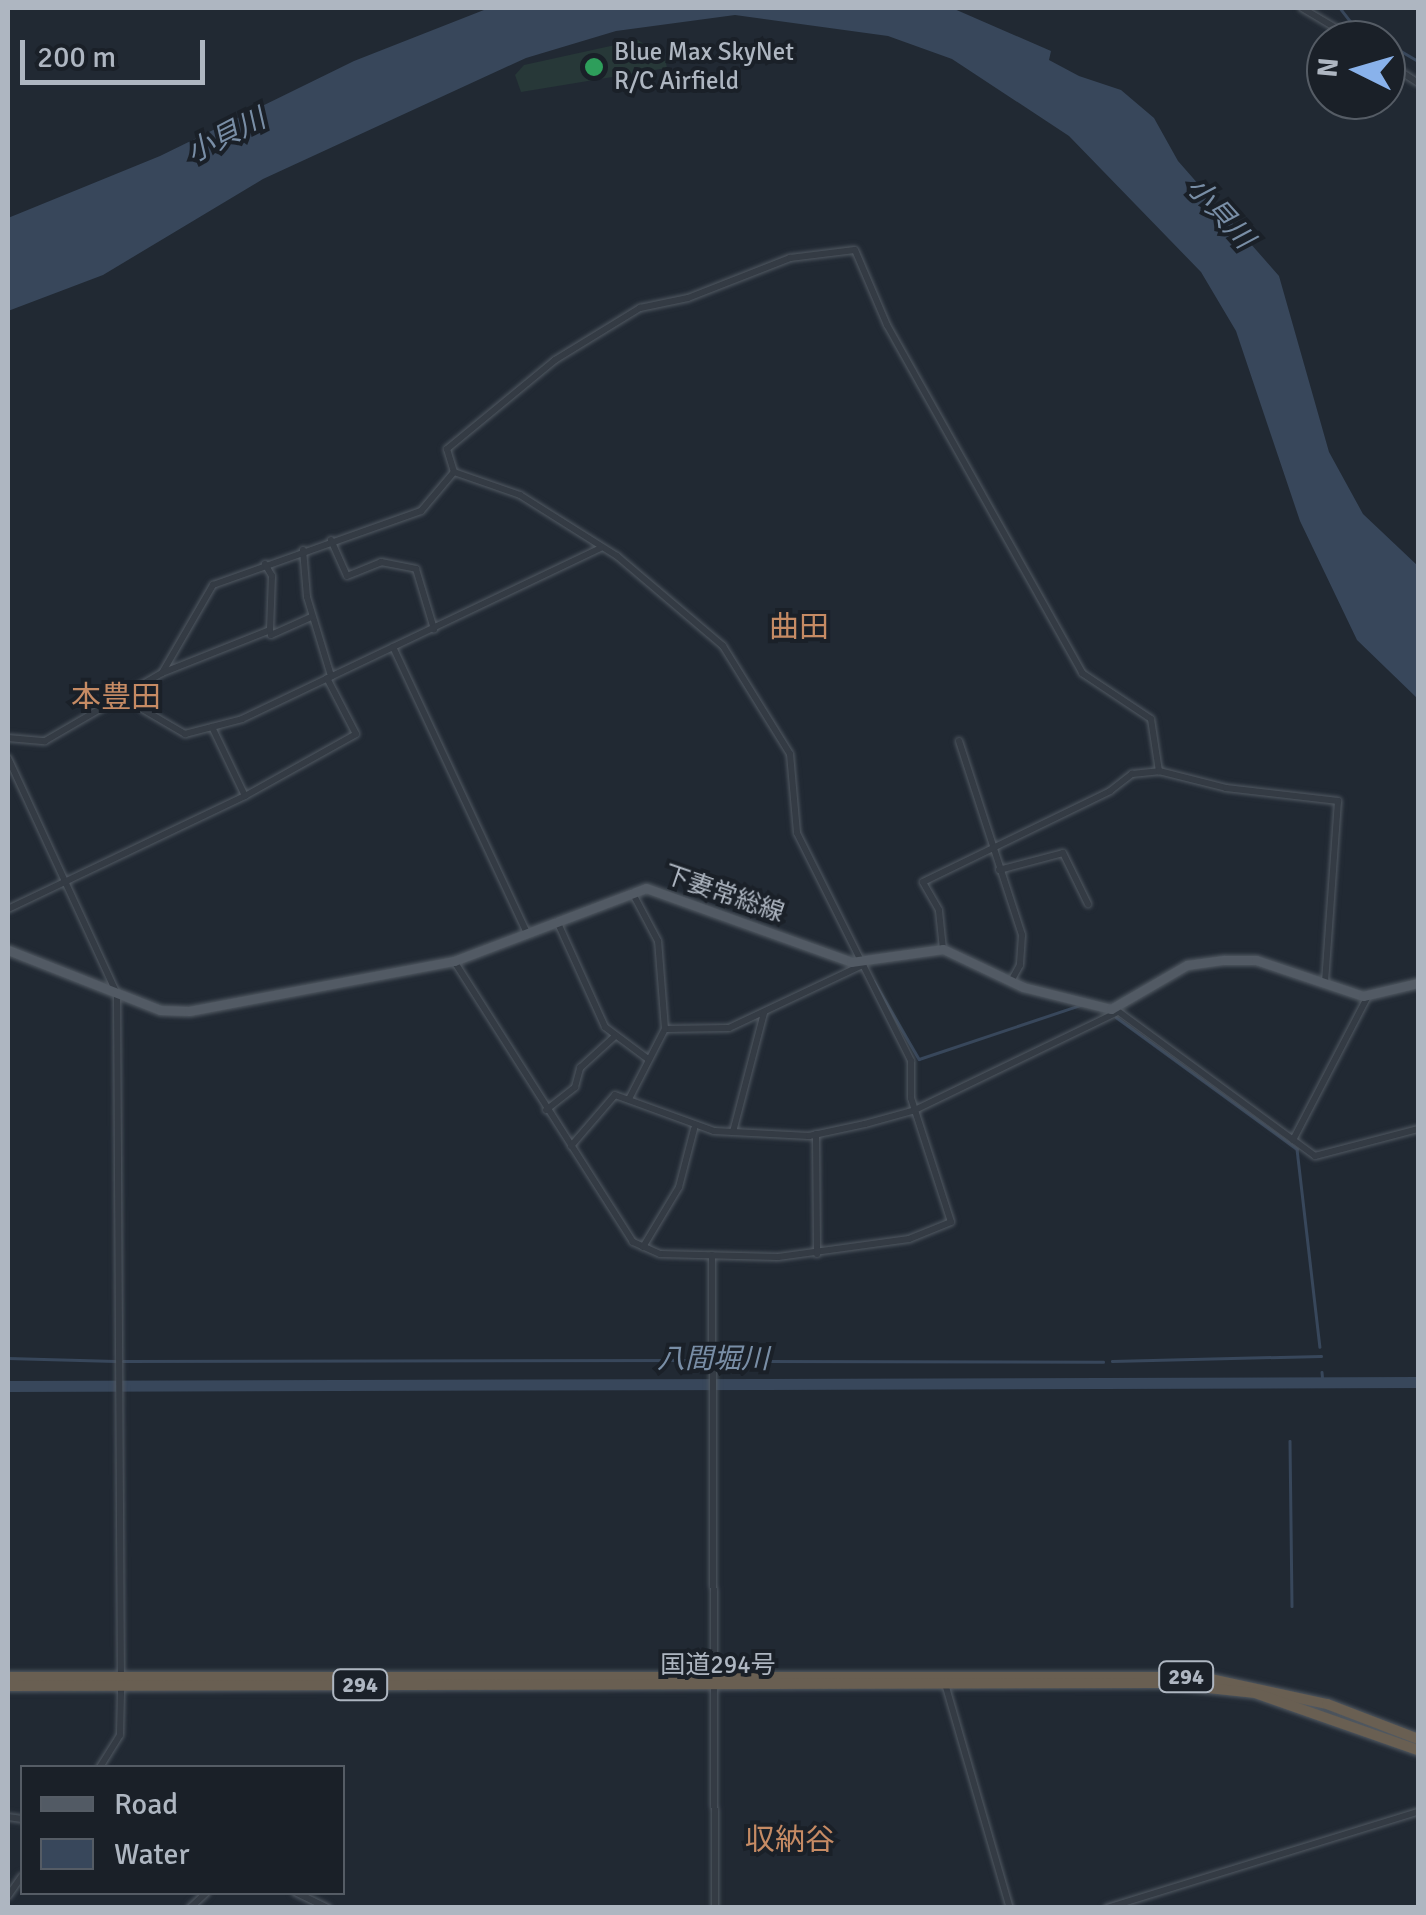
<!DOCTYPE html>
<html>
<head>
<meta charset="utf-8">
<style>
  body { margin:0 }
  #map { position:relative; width:1426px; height:1915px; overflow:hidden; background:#212933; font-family:Signika,"Noto Sans JP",sans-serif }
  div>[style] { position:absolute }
  .green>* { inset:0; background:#273838 }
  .water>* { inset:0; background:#38475b }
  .stream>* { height:2.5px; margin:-1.25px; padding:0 1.25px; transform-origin:1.25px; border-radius:1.25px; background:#38475b }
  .river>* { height:11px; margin:-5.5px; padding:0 5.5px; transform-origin:5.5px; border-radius:5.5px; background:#38475b }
  .roads { filter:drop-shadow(0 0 2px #515962) drop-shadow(0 0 2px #515962) }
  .minor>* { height:6px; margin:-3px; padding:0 3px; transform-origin:3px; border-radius:3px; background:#343b44 }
  .major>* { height:9px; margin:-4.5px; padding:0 4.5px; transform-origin:4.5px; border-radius:4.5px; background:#525a64 }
  .highway>* { height:10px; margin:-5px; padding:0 5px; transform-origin:5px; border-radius:5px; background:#695f52 }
  .dots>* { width:28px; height:28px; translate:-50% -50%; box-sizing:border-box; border:5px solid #1a2028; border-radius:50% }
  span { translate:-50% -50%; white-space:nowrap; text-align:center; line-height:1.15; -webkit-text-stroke:8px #1a2028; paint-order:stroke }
  .shield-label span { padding:2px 8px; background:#1a2028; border:2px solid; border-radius:8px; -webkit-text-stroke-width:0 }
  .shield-label { font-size:22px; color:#aeb6c1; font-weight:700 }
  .poi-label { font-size:25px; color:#aeb6c1 }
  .left { translate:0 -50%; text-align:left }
  .street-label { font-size:25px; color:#aeb6c1 }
  .water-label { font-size:28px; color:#798ea6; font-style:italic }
  .quarter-label { font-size:30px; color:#c68b64 }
  .frame { position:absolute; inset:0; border:10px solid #aeb6c1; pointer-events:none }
  .legend { position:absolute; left:20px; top:1765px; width:325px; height:130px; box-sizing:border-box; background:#1a2028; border:2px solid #555c65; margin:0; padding:12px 18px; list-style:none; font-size:30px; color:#aeb6c1 }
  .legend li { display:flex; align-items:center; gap:20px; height:50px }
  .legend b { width:50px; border:2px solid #555c65 }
  .north { position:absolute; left:1306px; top:20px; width:100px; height:100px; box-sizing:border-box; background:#1a2028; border:2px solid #555c65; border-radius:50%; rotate:275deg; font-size:28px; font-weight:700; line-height:40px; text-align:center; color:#aeb6c1 }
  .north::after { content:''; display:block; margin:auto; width:35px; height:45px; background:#89b2eb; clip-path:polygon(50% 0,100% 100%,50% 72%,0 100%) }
  .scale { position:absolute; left:20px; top:40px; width:185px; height:45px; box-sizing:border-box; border:5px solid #aeb6c1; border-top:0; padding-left:12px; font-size:30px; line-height:35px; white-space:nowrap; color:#aeb6c1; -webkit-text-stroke:8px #1a2028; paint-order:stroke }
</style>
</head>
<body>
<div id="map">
  <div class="green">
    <i style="clip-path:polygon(638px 40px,665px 58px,667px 68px,521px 92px,515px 75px,524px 65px)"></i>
  </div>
  <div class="water">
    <i style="clip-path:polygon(489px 8px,952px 8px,1051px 51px,1049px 60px,1079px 76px,1121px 90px,1154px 118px,1178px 161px,1279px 276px,1329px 452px,1363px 514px,1418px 566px,1418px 699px,1357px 640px,1300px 521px,1236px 331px,1201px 272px,1069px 136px,952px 59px,888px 36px,735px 15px,616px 31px,526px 58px,263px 179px,103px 275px,8px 311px,8px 218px,160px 156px,354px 61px)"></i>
  </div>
  <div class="stream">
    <i style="left:1340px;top:8px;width:16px;rotate:52deg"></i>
    <i style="left:1350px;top:21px;width:79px;rotate:30.5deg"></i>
    <i style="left:874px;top:981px;width:90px;rotate:60deg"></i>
    <i style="left:919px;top:1059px;width:170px;rotate:-18.5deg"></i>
    <i style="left:1116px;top:1017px;width:224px;rotate:36.1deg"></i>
    <i style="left:1297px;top:1149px;width:199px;rotate:83.4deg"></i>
    <i style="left:8px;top:1358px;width:107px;rotate:1.6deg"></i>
    <i style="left:123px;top:1361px;width:583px;rotate:-0.1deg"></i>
    <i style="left:718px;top:1361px;width:385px;rotate:0.1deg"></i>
    <i style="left:1112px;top:1361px;width:209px;rotate:-1.4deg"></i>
    <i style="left:1322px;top:1372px;width:11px;rotate:85deg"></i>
    <i style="left:1290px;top:1441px;width:165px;rotate:89.3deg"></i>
  </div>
  <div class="river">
    <i style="left:8px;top:1386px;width:1410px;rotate:-0.16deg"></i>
  </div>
  <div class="roads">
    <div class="minor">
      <i style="left:1302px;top:8px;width:63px;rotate:30.7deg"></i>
      <i style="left:1386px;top:62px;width:38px;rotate:33deg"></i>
      <i style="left:454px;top:472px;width:24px;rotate:-107deg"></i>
      <i style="left:447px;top:449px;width:140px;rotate:-39.5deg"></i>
      <i style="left:555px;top:360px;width:100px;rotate:-31.5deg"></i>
      <i style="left:640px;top:308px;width:49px;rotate:-11.8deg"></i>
      <i style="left:688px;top:298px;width:110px;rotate:-21.4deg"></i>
      <i style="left:790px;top:258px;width:65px;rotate:-7deg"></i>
      <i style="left:855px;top:250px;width:82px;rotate:66.9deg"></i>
      <i style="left:887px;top:325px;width:399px;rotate:60.7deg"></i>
      <i style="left:1082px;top:673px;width:83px;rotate:33.7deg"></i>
      <i style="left:1151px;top:719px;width:53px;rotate:81.3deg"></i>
      <i style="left:331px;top:540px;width:39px;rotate:66deg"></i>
      <i style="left:347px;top:576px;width:37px;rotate:-22deg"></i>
      <i style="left:381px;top:562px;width:36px;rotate:11deg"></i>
      <i style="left:416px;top:569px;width:63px;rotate:73.3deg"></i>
      <i style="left:303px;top:550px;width:47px;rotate:85.1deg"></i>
      <i style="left:307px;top:597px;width:83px;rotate:73.1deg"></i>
      <i style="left:270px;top:630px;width:5px;rotate:79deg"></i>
      <i style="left:271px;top:635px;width:44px;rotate:-24.2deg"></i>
      <i style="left:393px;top:647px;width:316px;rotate:64.9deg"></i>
      <i style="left:162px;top:673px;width:102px;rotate:-59.9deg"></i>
      <i style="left:213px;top:585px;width:221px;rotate:-19.6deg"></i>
      <i style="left:421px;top:511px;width:51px;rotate:-49.8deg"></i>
      <i style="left:454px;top:472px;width:70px;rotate:19.2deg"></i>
      <i style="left:520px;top:495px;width:115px;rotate:32.2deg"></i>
      <i style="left:617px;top:556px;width:139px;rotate:40.3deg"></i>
      <i style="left:723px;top:646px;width:127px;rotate:58.2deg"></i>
      <i style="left:790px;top:754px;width:79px;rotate:84.9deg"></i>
      <i style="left:797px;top:833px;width:255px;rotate:63.4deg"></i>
      <i style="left:911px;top:1061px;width:37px;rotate:90deg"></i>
      <i style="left:911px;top:1098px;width:130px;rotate:72.1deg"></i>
      <i style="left:951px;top:1222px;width:45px;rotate:158deg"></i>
      <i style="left:909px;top:1239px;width:132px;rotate:172.2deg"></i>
      <i style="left:778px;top:1257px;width:118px;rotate:-178.5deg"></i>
      <i style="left:660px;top:1254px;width:30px;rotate:-156deg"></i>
      <i style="left:633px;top:1242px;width:333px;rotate:-122.5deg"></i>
      <i style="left:130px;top:690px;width:24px;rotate:55deg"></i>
      <i style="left:144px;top:710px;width:48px;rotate:30.3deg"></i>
      <i style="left:185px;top:734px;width:59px;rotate:-14.7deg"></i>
      <i style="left:242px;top:719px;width:397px;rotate:-25.5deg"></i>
      <i style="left:212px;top:727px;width:76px;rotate:64.4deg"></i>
      <i style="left:8px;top:738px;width:37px;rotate:5deg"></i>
      <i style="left:45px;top:741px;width:135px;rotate:-30.2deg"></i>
      <i style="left:162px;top:673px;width:116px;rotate:-21.7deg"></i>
      <i style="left:270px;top:630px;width:54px;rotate:-87.9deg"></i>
      <i style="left:272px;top:576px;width:14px;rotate:-120deg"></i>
      <i style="left:959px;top:741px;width:204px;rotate:72deg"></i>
      <i style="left:1022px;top:935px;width:30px;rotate:94deg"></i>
      <i style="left:1020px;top:965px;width:18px;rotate:119deg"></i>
      <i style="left:8px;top:758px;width:260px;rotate:65.2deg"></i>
      <i style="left:117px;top:994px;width:699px;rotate:89.67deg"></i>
      <i style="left:121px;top:1693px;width:42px;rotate:91.4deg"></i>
      <i style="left:120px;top:1735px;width:39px;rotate:122deg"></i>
      <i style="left:999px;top:870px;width:66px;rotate:-14.9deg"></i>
      <i style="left:1063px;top:853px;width:57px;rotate:63.9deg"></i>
      <i style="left:8px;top:909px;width:263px;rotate:-25.5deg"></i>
      <i style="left:245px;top:796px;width:127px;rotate:-29.2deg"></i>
      <i style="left:356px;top:734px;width:63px;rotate:-117.4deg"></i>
      <i style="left:557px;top:921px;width:116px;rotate:65.6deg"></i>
      <i style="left:605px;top:1027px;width:54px;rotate:36.7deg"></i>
      <i style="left:943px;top:949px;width:39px;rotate:-96deg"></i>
      <i style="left:939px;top:910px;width:32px;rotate:-120deg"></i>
      <i style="left:923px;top:882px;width:208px;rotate:-25.9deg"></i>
      <i style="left:1110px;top:791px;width:28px;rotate:-38deg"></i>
      <i style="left:1132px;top:774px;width:27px;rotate:-6deg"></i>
      <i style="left:1159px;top:771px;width:69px;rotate:14.2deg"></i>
      <i style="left:1226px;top:788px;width:113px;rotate:6.6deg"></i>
      <i style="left:1338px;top:801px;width:182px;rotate:94.1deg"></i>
      <i style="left:1115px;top:1009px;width:248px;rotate:36.3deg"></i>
      <i style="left:1315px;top:1156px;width:106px;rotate:-14.7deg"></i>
      <i style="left:665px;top:1029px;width:64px;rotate:-0.9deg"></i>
      <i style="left:729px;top:1028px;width:147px;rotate:-25.3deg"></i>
      <i style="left:629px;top:1099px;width:79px;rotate:-62.8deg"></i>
      <i style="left:665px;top:1029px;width:88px;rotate:-94.5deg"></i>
      <i style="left:658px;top:941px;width:55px;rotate:-118deg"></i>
      <i style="left:546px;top:1110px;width:37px;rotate:-38deg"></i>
      <i style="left:575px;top:1087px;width:20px;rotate:-75deg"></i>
      <i style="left:580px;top:1068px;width:46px;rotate:-42.4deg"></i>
      <i style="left:733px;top:1132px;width:123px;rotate:-75.4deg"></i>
      <i style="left:816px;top:1134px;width:120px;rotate:89.5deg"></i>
      <i style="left:1293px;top:1140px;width:162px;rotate:-62.5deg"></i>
      <i style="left:571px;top:1146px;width:67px;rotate:-49.2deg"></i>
      <i style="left:615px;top:1095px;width:105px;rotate:20deg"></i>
      <i style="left:714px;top:1131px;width:95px;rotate:3deg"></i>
      <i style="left:809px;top:1136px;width:57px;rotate:-12.1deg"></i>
      <i style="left:865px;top:1124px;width:52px;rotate:-15.6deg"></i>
      <i style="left:915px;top:1110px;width:223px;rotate:-25.8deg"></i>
      <i style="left:643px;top:1247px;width:70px;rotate:-59deg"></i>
      <i style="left:679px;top:1187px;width:60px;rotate:-75.5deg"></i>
      <i style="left:712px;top:1255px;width:653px;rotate:89.74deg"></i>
      <i style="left:944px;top:1680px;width:237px;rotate:73.9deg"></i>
      <i style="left:8px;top:1817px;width:14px;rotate:8deg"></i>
      <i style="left:295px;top:1892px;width:37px;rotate:26deg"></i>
      <i style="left:8px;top:1896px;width:24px;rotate:-55deg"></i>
      <i style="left:190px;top:1908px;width:23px;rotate:-43deg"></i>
      <i style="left:1107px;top:1908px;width:325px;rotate:-17.2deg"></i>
    </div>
    <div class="major">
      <i style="left:8px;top:950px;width:163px;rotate:21.5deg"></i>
      <i style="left:160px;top:1010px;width:29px;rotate:2deg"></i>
      <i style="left:189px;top:1011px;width:270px;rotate:-10.7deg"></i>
      <i style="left:454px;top:961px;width:205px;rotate:-20.8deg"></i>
      <i style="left:646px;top:888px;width:218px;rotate:19.8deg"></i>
      <i style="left:851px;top:962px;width:93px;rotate:-8deg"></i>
      <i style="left:943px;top:949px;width:89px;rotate:25.4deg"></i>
      <i style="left:1023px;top:987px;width:91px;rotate:14deg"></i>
      <i style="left:1111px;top:1009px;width:88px;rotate:-30.1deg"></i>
      <i style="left:1187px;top:965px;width:37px;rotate:-8deg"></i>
      <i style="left:1224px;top:960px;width:32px"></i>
      <i style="left:1256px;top:960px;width:113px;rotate:18.6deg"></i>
      <i style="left:1363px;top:996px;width:57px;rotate:-13.3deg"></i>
    </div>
    <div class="highway">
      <i style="left:8px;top:1677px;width:1193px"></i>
      <i style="left:1201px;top:1677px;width:129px;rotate:12.1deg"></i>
      <i style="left:1327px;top:1704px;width:97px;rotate:21deg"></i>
      <i style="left:8px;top:1686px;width:1153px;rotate:-0.15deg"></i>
      <i style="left:1161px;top:1683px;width:95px;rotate:6.1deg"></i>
      <i style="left:1255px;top:1693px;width:173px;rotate:19.3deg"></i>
    </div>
  </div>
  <div class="dots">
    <i style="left:594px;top:67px;background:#2e9e5b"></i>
  </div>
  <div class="shield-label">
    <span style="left:1186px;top:1677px">294</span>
    <span style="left:360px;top:1685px">294</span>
  </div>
  <div class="poi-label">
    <span class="left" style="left:614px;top:67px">Blue Max SkyNet<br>R/C Airfield</span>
  </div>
  <div class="street-label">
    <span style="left:724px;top:894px;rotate:19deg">下妻常総線</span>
    <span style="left:718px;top:1665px">国道294号</span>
  </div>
  <div class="water-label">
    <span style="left:226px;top:136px;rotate:-27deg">小貝川</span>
    <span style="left:1220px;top:213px;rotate:48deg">小貝川</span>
    <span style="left:713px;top:1359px">八間堀川</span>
  </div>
  <div class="quarter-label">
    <span style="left:799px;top:628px">曲田</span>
    <span style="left:116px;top:698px">本豊田</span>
    <span style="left:790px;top:1841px">収納谷</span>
  </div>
  <div class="frame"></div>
  <ul class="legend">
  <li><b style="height:12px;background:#525a64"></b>Road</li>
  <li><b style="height:28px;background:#38475b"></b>Water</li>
  </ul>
  <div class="north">N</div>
  <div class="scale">200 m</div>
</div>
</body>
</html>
